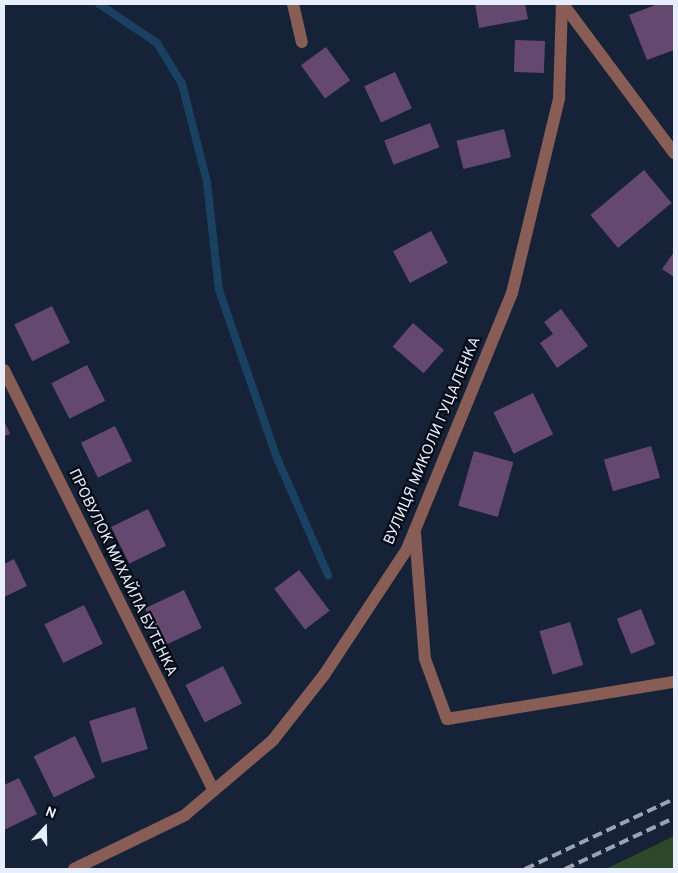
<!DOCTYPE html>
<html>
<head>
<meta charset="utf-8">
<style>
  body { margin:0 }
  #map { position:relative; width:678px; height:873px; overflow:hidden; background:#162237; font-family:Overpass,sans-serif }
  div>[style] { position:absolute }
  .green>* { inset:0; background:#2d4929 }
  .stream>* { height:8px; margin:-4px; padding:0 4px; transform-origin:4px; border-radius:4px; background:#1a4161 }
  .building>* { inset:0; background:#64486f; transform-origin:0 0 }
  .street>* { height:12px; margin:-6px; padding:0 6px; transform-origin:6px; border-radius:6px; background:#885d55 }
  .rail>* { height:4px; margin-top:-2px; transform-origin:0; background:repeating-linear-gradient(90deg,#99a3b4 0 10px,transparent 0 15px) }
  span { translate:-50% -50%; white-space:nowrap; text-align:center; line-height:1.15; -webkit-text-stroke:4.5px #070b15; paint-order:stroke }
  .street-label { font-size:15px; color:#e7effe }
  .frame { position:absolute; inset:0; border:5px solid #e7effe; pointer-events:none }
  .north { position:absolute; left:20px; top:803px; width:50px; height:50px; -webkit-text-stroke:4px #070b15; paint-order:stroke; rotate:21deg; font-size:14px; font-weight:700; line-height:20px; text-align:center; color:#e7effe }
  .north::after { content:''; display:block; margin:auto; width:18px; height:22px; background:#e7effe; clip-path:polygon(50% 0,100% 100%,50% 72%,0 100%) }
</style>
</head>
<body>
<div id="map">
  <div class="green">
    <i style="clip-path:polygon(674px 836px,674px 869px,606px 869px)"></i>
  </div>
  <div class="stream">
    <i style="left:99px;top:4px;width:70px;rotate:33.9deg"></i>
    <i style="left:157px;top:43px;width:48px;rotate:58.6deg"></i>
    <i style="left:182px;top:84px;width:101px;rotate:75.7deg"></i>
    <i style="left:207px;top:182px;width:109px;rotate:83.7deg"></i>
    <i style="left:219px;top:290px;width:178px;rotate:71deg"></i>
    <i style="left:277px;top:458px;width:128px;rotate:66.4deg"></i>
  </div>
  <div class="building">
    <i style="clip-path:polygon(475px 4px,525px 4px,528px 19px,479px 28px)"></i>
    <i style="clip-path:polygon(658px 4px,674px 4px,674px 50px,647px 60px,629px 15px)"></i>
    <i style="left:515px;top:40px;width:30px;height:32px;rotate:2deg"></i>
    <i style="left:326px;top:47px;width:41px;height:31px;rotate:54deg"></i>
    <i style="left:395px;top:72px;width:40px;height:34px;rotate:65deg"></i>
    <i style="left:430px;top:123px;width:26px;height:49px;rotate:69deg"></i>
    <i style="left:504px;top:129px;width:29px;height:49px;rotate:76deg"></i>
    <i style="left:644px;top:170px;width:43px;height:70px;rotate:50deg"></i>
    <i style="left:431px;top:231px;width:36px;height:43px;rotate:62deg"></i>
    <i style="clip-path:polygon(674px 252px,674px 277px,662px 269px)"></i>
    <i style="left:52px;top:306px;width:41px;height:42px;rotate:64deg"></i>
    <i style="clip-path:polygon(561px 309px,588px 346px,557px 368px,540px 343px,553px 334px,544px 322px)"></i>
    <i style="left:413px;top:323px;width:41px;height:31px;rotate:41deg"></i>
    <i style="left:87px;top:365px;width:40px;height:40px;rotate:63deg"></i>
    <i style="left:533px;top:393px;width:46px;height:44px;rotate:64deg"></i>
    <i style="clip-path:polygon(4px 421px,10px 434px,4px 436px)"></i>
    <i style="left:115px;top:426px;width:39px;height:38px;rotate:64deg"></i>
    <i style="left:651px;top:446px;width:33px;height:49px;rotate:74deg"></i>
    <i style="left:474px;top:451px;width:41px;height:57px;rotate:16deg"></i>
    <i style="left:148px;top:509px;width:41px;height:41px;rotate:64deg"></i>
    <i style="clip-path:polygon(14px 559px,27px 586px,4px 597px,4px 564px)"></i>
    <i style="left:299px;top:570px;width:51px;height:31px;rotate:53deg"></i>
    <i style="left:184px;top:590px;width:42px;height:43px;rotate:65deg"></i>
    <i style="left:84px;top:605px;width:43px;height:44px;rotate:64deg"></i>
    <i style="left:641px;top:609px;width:38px;height:26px;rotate:68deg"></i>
    <i style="left:570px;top:622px;width:45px;height:32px;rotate:73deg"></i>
    <i style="left:223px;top:666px;width:42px;height:42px;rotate:63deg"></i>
    <i style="left:135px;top:707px;width:44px;height:48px;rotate:73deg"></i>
    <i style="left:75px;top:736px;width:46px;height:46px;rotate:64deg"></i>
    <i style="clip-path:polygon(19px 778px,37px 814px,4px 830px,4px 785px)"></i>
  </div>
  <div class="street">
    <i style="left:293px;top:4px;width:39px;rotate:77deg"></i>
    <i style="left:563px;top:4px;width:186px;rotate:53.3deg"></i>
    <i style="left:4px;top:370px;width:468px;rotate:63.5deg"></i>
    <i style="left:415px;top:533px;width:126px;rotate:85.5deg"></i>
    <i style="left:425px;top:659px;width:64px;rotate:69.9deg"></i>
    <i style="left:447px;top:719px;width:230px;rotate:-9.3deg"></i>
    <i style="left:74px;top:869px;width:123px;rotate:-25.9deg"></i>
    <i style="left:185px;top:815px;width:116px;rotate:-40.4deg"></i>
    <i style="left:273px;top:740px;width:83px;rotate:-51.9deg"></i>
    <i style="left:324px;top:675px;width:151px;rotate:-56.6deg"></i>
    <i style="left:407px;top:549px;width:277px;rotate:-67.7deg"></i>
    <i style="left:512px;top:293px;width:201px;rotate:-76.4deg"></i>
    <i style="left:559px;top:98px;width:94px;rotate:-88.2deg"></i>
  </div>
  <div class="rail">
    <i style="left:525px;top:869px;width:165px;rotate:-25.2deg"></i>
    <i style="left:565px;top:869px;width:120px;rotate:-25.1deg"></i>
  </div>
  <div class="street-label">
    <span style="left:433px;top:441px;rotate:-67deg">ВУЛИЦЯ МИКОЛИ ГУЦАЛЕНКА</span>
    <span style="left:122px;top:573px;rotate:64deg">ПРОВУЛОК МИХАЙЛА БУТЕНКА</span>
  </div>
  <div class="frame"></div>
  <div class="north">N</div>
</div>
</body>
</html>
